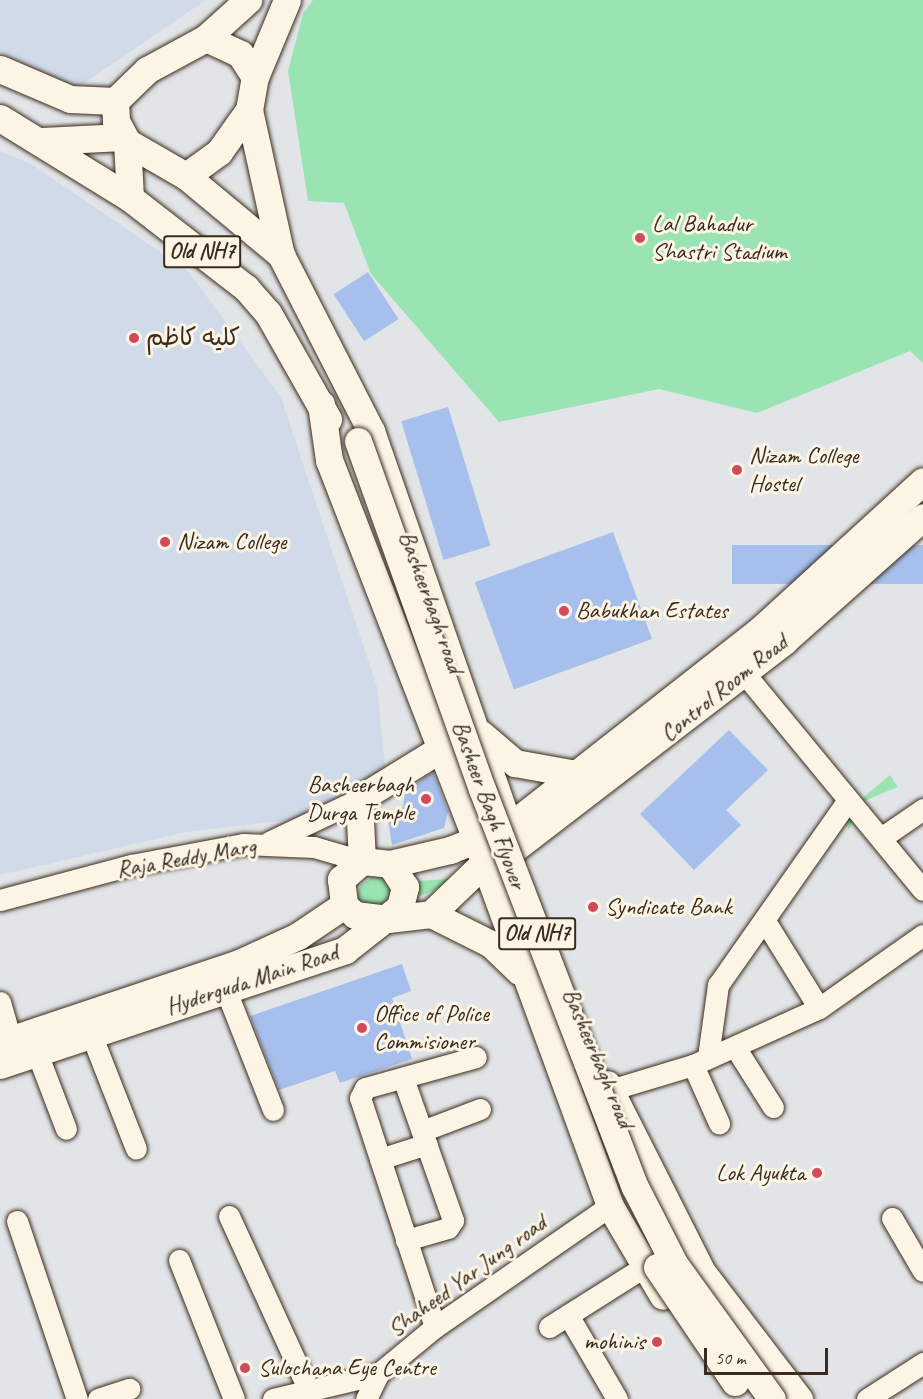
<!DOCTYPE html>
<html>
<head>
<meta charset="utf-8">
<style>
  body { margin:0 }
  #map { position:relative; width:923px; height:1399px; overflow:hidden; background:#e2e5e7; font-family:Caveat,"Playpen Sans Arabic",sans-serif }
  div>[style] { position:absolute }
  .built>* { inset:0; background:#d0dae8 }
  .green>* { inset:0; background:#9ae4b3 }
  .building>* { inset:0; background:#a6bfec; transform-origin:0 0 }
  .roads { filter:drop-shadow(0 0 2px #3b2a1e) drop-shadow(0 0 2px #3b2a1e) }
  .minor>* { height:21px; margin:-10.5px; padding:0 10.5px; transform-origin:10.5px; border-radius:10.5px; background:#fcf5e5 }
  .major>* { height:27px; margin:-13.5px; padding:0 13.5px; transform-origin:13.5px; border-radius:13.5px; background:#fcf5e5 }
  .bridges { filter:drop-shadow(0 0 2px #3b2a1e) drop-shadow(0 0 2px #3b2a1e) }
  .major-bridge>* { height:27px; margin:-13.5px; padding:0 13.5px; transform-origin:13.5px; border-radius:13.5px; background:#fcf5e5 }
  .dots>* { width:16px; height:16px; translate:-50% -50%; box-sizing:border-box; border:3px solid #fcf5e5; border-radius:50% }
  span { translate:-50% -50%; white-space:nowrap; text-align:center; line-height:1.15; -webkit-text-stroke:6px #fcf5e5; paint-order:stroke }
  .shield-label span { padding:2px 4px; background:#fcf5e5; border:2px solid; border-radius:4px; -webkit-text-stroke-width:0 }
  .shield-label { font-size:22px; color:#3b2a1e; font-weight:700 }
  .poi-label { font-size:24px; color:#3b2a1e }
  .left { translate:0 -50%; text-align:left }
  .right { translate:-100% -50%; text-align:right }
  .street-label { font-size:24px; color:#3b2a1e }
  .scale { position:absolute; left:704px; top:1348px; width:124px; height:27px; box-sizing:border-box; border:3px solid #3b2a1e; border-top:0; padding-left:8px; font-size:18px; line-height:21px; white-space:nowrap; color:#3b2a1e; -webkit-text-stroke:4px #fcf5e5; paint-order:stroke }
</style>
</head>
<body>
<div id="map">
  <div class="built">
    <i style="clip-path:polygon(0 0,206px 0,74px 90px,0 52px)"></i>
    <i style="clip-path:polygon(0 151px,33px 165px,188px 271px,281px 397px,377px 687px,386px 775px,346px 813px,186px 832px,0 875px)"></i>
  </div>
  <div class="green">
    <i style="clip-path:polygon(313px 0,923px 0,923px 363px,910px 351px,757px 413px,659px 389px,499px 422px,371px 274px,344px 203px,308px 201px,288px 71px,303px 14px)"></i>
    <i style="clip-path:polygon(890px 775px,898px 787px,866px 800px,849px 829px,839px 818px)"></i>
    <i style="clip-path:polygon(375px 875px,390px 883px,461px 878px,398px 906px,356px 903px,360px 886px)"></i>
  </div>
  <div class="building">
    <i style="left:368px;top:272px;width:56px;height:41px;rotate:57deg"></i>
    <i style="left:448px;top:407px;width:145px;height:49px;rotate:73deg"></i>
    <i style="left:613px;top:532px;width:114px;height:147px;rotate:70deg"></i>
    <i style="left:923px;top:545px;width:39px;height:191px;rotate:90deg"></i>
    <i style="clip-path:polygon(729px 730px,768px 770px,726px 810px,741px 825px,694px 870px,640px 814px)"></i>
    <i style="clip-path:polygon(433px 772px,448px 812px,444px 828px,392px 845px,387px 815px,403px 807px,405px 791px)"></i>
    <i style="clip-path:polygon(402px 964px,411px 991px,392px 998px,412px 1059px,340px 1083px,335px 1071px,279px 1090px,250px 1016px)"></i>
  </div>
  <div class="roads">
    <div class="minor">
      <i style="left:744px;top:673px;width:281px;rotate:50.5deg"></i>
      <i style="left:881px;top:838px;width:51px;rotate:-34.6deg"></i>
      <i style="left:269px;top:842px;width:100px;rotate:-25.5deg"></i>
      <i style="left:0;top:900px;width:136px;rotate:-15deg"></i>
      <i style="left:131px;top:865px;width:114px;rotate:-10.6deg"></i>
      <i style="left:243px;top:844px;width:71px;rotate:2.4deg"></i>
      <i style="left:314px;top:847px;width:50px;rotate:16.3deg"></i>
      <i style="left:765px;top:921px;width:102px;rotate:58.2deg"></i>
      <i style="left:225px;top:988px;width:131px;rotate:68.5deg"></i>
      <i style="left:0;top:1002px;width:40px;rotate:74deg"></i>
      <i style="left:91px;top:1034px;width:123px;rotate:68.6deg"></i>
      <i style="left:735px;top:1047px;width:71px;rotate:57.7deg"></i>
      <i style="left:37px;top:1053px;width:81px;rotate:69.1deg"></i>
      <i style="left:708px;top:1057px;width:73px;rotate:-82.1deg"></i>
      <i style="left:718px;top:985px;width:226px;rotate:-54.9deg"></i>
      <i style="left:693px;top:1065px;width:64px;rotate:65.9deg"></i>
      <i style="left:403px;top:1078px;width:151px;rotate:70.6deg"></i>
      <i style="left:453px;top:1220px;width:9px;rotate:122deg"></i>
      <i style="left:448px;top:1228px;width:44px;rotate:164.1deg"></i>
      <i style="left:610px;top:1090px;width:87px;rotate:-16.8deg"></i>
      <i style="left:693px;top:1065px;width:138px;rotate:-24.3deg"></i>
      <i style="left:819px;top:1008px;width:127px;rotate:-35.1deg"></i>
      <i style="left:422px;top:1131px;width:62px;rotate:-20.8deg"></i>
      <i style="left:380px;top:1159px;width:49px;rotate:-17.7deg"></i>
      <i style="left:229px;top:1216px;width:192px;rotate:65.4deg"></i>
      <i style="left:892px;top:1218px;width:61px;rotate:59.7deg"></i>
      <i style="left:17px;top:1221px;width:188px;rotate:71.4deg"></i>
      <i style="left:179px;top:1260px;width:149px;rotate:68.4deg"></i>
      <i style="left:568px;top:1315px;width:97px;rotate:59.7deg"></i>
      <i style="left:435px;top:1327px;width:241px;rotate:-108.1deg"></i>
      <i style="left:360px;top:1098px;width:11px;rotate:-63deg"></i>
      <i style="left:365px;top:1088px;width:115px;rotate:-15.6deg"></i>
      <i style="left:549px;top:1327px;width:112px;rotate:-32.3deg"></i>
      <i style="left:98px;top:1399px;width:33px;rotate:-18deg"></i>
      <i style="left:273px;top:1399px;width:108px;rotate:-13.4deg"></i>
      <i style="left:366px;top:1399px;width:28px;rotate:-64deg"></i>
      <i style="left:378px;top:1374px;width:74px;rotate:-39.5deg"></i>
      <i style="left:435px;top:1327px;width:213px;rotate:-34.7deg"></i>
      <i style="left:867px;top:1399px;width:67px;rotate:-32.7deg"></i>
    </div>
    <div class="major">
      <i style="left:206px;top:38px;width:38px;rotate:25deg"></i>
      <i style="left:240px;top:54px;width:27px;rotate:57deg"></i>
      <i style="left:0;top:69px;width:76px;rotate:23.2deg"></i>
      <i style="left:70px;top:99px;width:45px;rotate:2.5deg"></i>
      <i style="left:115px;top:101px;width:20px;rotate:87deg"></i>
      <i style="left:116px;top:121px;width:24px;rotate:62deg"></i>
      <i style="left:127px;top:142px;width:68px;rotate:30deg"></i>
      <i style="left:186px;top:176px;width:124px;rotate:39.7deg"></i>
      <i style="left:281px;top:255px;width:198px;rotate:62.9deg"></i>
      <i style="left:371px;top:431px;width:431px;rotate:70.8deg"></i>
      <i style="left:115px;top:101px;width:45px;rotate:-44.1deg"></i>
      <i style="left:147px;top:70px;width:67px;rotate:-28.5deg"></i>
      <i style="left:206px;top:38px;width:57px;rotate:-42.1deg"></i>
      <i style="left:249px;top:110px;width:148px;rotate:77.6deg"></i>
      <i style="left:0;top:118px;width:153px;rotate:31.6deg"></i>
      <i style="left:130px;top:198px;width:147px;rotate:37.8deg"></i>
      <i style="left:246px;top:288px;width:33px;rotate:49deg"></i>
      <i style="left:268px;top:313px;width:122px;rotate:60.5deg"></i>
      <i style="left:42px;top:141px;width:81px;rotate:-2.8deg"></i>
      <i style="left:127px;top:142px;width:56px;rotate:86.9deg"></i>
      <i style="left:186px;top:176px;width:41px;rotate:-36deg"></i>
      <i style="left:219px;top:152px;width:52px;rotate:-54.5deg"></i>
      <i style="left:249px;top:110px;width:34px;rotate:-80deg"></i>
      <i style="left:255px;top:77px;width:83px;rotate:-67.4deg"></i>
      <i style="left:321px;top:404px;width:57px;rotate:81.9deg"></i>
      <i style="left:329px;top:460px;width:410px;rotate:68.8deg"></i>
      <i style="left:477px;top:842px;width:388px;rotate:69.9deg"></i>
      <i style="left:610px;top:1206px;width:104px;rotate:59.5deg"></i>
      <i style="left:481px;top:734px;width:45px;rotate:40.5deg"></i>
      <i style="left:515px;top:763px;width:62px;rotate:10.2deg"></i>
      <i style="left:362px;top:861px;width:28px;rotate:139deg"></i>
      <i style="left:341px;top:879px;width:26px;rotate:83deg"></i>
      <i style="left:344px;top:905px;width:15px;rotate:42deg"></i>
      <i style="left:355px;top:915px;width:33px;rotate:7deg"></i>
      <i style="left:388px;top:919px;width:43px;rotate:-6.6deg"></i>
      <i style="left:431px;top:914px;width:72px;rotate:-43.9deg"></i>
      <i style="left:483px;top:864px;width:37px;rotate:-27deg"></i>
      <i style="left:516px;top:847px;width:338px;rotate:-37.5deg"></i>
      <i style="left:784px;top:641px;width:186px;rotate:-41.7deg"></i>
      <i style="left:362px;top:861px;width:28px;rotate:6deg"></i>
      <i style="left:390px;top:864px;width:62px;rotate:-13.1deg"></i>
      <i style="left:450px;top:850px;width:65px;rotate:-21.8deg"></i>
      <i style="left:510px;top:826px;width:319px;rotate:-38.1deg"></i>
      <i style="left:761px;top:629px;width:219px;rotate:-42.4deg"></i>
      <i style="left:362px;top:861px;width:62px;rotate:-92.8deg"></i>
      <i style="left:359px;top:799px;width:113px;rotate:-31.6deg"></i>
      <i style="left:431px;top:914px;width:67px;rotate:26.6deg"></i>
      <i style="left:491px;top:944px;width:39px;rotate:44deg"></i>
      <i style="left:0;top:1043px;width:252px;rotate:-18.5deg"></i>
      <i style="left:239px;top:963px;width:65px;rotate:-24.6deg"></i>
      <i style="left:298px;top:936px;width:55px;rotate:-34deg"></i>
      <i style="left:0;top:1065px;width:364px;rotate:-18.4deg"></i>
      <i style="left:345px;top:950px;width:70px;rotate:-38deg"></i>
      <i style="left:400px;top:907px;width:21px;rotate:-76deg"></i>
      <i style="left:405px;top:887px;width:27px;rotate:-123deg"></i>
      <i style="left:607px;top:1084px;width:211px;rotate:63.2deg"></i>
      <i style="left:702px;top:1272px;width:160px;rotate:52.6deg"></i>
    </div>
  </div>
  <div class="bridges">
    <div class="major-bridge">
      <i style="left:358px;top:441px;width:369px;rotate:70.4deg"></i>
      <i style="left:482px;top:789px;width:426px;rotate:69deg"></i>
      <i style="left:635px;top:1187px;width:88px;rotate:62.9deg"></i>
      <i style="left:675px;top:1265px;width:165px;rotate:54.1deg"></i>
      <i style="left:657px;top:1267px;width:139px;rotate:55.9deg"></i>
    </div>
  </div>
  <div class="dots">
    <i style="left:640px;top:238px;background:#d1495b"></i>
    <i style="left:134px;top:338px;background:#d1495b"></i>
    <i style="left:737px;top:470px;background:#d1495b"></i>
    <i style="left:165px;top:542px;background:#d1495b"></i>
    <i style="left:564px;top:611px;background:#d1495b"></i>
    <i style="left:426px;top:799px;background:#d1495b"></i>
    <i style="left:593px;top:907px;background:#d1495b"></i>
    <i style="left:362px;top:1028px;background:#d1495b"></i>
    <i style="left:817px;top:1173px;background:#d1495b"></i>
    <i style="left:657px;top:1342px;background:#d1495b"></i>
    <i style="left:245px;top:1368px;background:#d1495b"></i>
  </div>
  <div class="shield-label">
    <span style="left:202px;top:252px">Old NH7</span>
    <span style="left:537px;top:934px">Old NH7</span>
  </div>
  <div class="poi-label">
    <span class="left" style="left:652px;top:238px">Lal Bahadur<br>Shastri Stadium</span>
    <span class="left" style="left:146px;top:338px">كليه كاظم</span>
    <span class="left" style="left:749px;top:470px">Nizam College<br>Hostel</span>
    <span class="left" style="left:177px;top:542px">Nizam College</span>
    <span class="left" style="left:576px;top:611px">Babukhan Estates</span>
    <span class="right" style="left:414px;top:799px">Basheerbagh<br>Durga Temple</span>
    <span class="left" style="left:605px;top:907px">Syndicate Bank</span>
    <span class="left" style="left:374px;top:1028px">Office of Police<br>Commisioner</span>
    <span class="right" style="left:805px;top:1173px">Lok Ayukta</span>
    <span class="right" style="left:645px;top:1342px">mohinis</span>
    <span class="left" style="left:258px;top:1368px">Sulochana Eye Centre</span>
  </div>
  <div class="street-label">
    <span style="left:431px;top:602px;rotate:70deg">Basheerbagh road</span>
    <span style="left:724px;top:688px;rotate:-39deg">Control Room Road</span>
    <span style="left:489px;top:805px;rotate:70deg">Basheer Bagh Flyover</span>
    <span style="left:186px;top:858px;rotate:-10deg">Raja Reddy Marg</span>
    <span style="left:252px;top:980px;rotate:-18deg">Hyderguda Main Road</span>
    <span style="left:598px;top:1058px;rotate:67deg">Basheerbagh road</span>
    <span style="left:467px;top:1276px;rotate:-36deg">Shaheed Yar Jung road</span>
  </div>
  <div class="scale">50 m</div>
</div>
</body>
</html>
